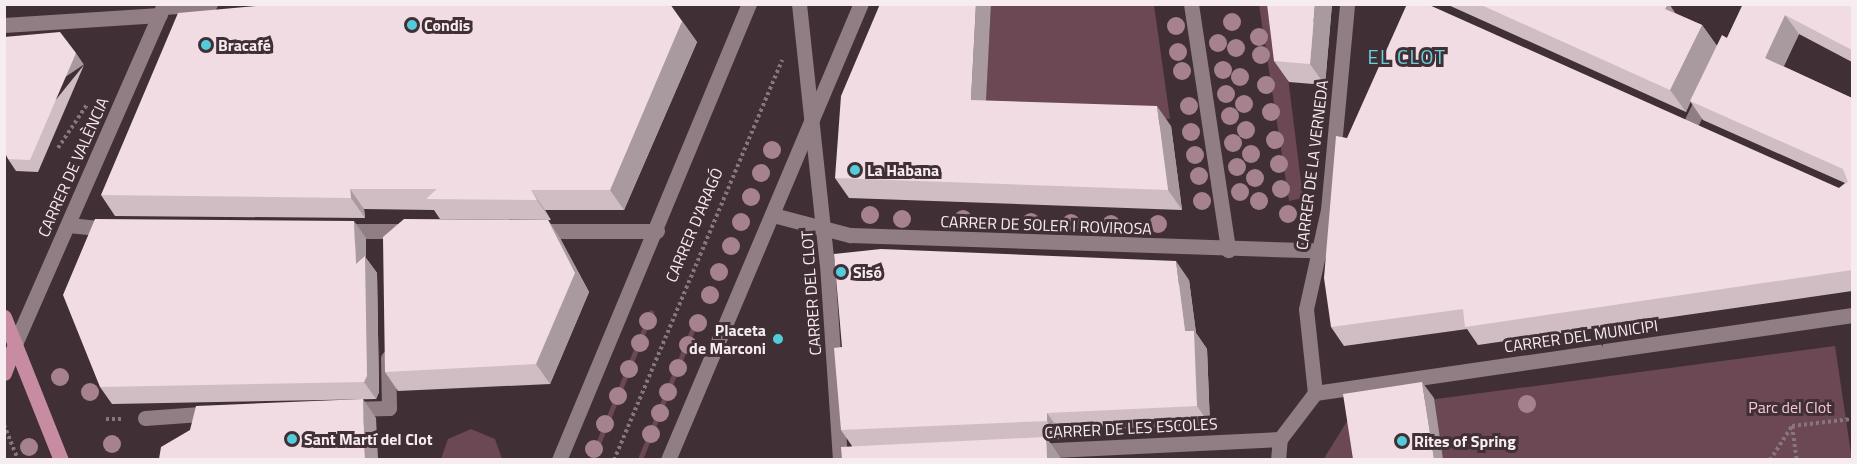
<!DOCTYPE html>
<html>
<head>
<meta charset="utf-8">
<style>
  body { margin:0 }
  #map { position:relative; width:1857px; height:464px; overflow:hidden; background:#403035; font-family:"Titillium Web",sans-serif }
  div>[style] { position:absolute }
  .green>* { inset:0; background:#6c4754; transform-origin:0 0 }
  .path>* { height:4px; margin-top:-2px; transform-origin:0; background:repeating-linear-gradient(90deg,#86777c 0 3px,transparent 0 6px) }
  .minor>* { height:15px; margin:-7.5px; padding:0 7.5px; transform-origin:7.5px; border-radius:7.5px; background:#917e84 }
  .major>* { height:15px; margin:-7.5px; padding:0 7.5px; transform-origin:7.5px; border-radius:7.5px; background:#c78ca1 }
  .trees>* { width:18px; height:18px; margin:-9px; border-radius:50%; background:#a5828e }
  .wall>* { inset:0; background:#d0bdc3 }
  .shaded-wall>* { inset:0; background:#a99a9f; transform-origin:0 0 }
  .building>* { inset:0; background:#f2dce3 }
  .dots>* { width:16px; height:16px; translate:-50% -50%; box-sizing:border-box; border:3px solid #403035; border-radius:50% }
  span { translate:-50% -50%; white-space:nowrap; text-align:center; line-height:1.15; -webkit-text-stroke:6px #403035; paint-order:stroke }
  .poi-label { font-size:16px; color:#f7ecef; font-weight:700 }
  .left { translate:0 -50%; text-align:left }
  .right { translate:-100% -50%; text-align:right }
  .street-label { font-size:16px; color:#f7ecef }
  .park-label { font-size:16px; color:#f8c6d6 }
  .quarter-label { font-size:20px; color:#66d1de; letter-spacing:1.5px }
  .frame { position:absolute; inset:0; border:6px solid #f7ecef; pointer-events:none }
</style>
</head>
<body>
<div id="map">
  <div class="green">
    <i style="clip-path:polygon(991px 5px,1154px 5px,1170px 119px,985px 112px)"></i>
    <i style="clip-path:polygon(1259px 5px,1279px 5px,1303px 198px,1289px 201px)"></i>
    <i style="left:650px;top:310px;width:5px;height:162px;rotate:22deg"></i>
    <i style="left:691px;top:328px;width:5px;height:142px;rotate:22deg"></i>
    <i style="clip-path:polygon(1835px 346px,1852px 460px,1323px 460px,1354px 410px)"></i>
    <i style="clip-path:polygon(471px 429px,495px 439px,502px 459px,441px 459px,448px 439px)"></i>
  </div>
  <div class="path">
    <i style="left:58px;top:148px;width:54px;rotate:-56.3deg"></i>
    <i style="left:106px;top:419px;width:17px"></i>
    <i style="left:4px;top:425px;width:38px;rotate:68deg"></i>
    <i style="left:1792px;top:426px;width:34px;rotate:82deg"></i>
    <i style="left:614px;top:460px;width:434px;rotate:-67.2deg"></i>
    <i style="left:1770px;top:460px;width:40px;rotate:-57.1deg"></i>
    <i style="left:1792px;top:426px;width:60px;rotate:-6.7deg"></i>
  </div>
  <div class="minor">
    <i style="left:799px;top:4px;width:262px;rotate:83.9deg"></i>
    <i style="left:827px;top:264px;width:196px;rotate:86.2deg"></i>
    <i style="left:1191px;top:4px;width:249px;rotate:81.4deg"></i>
    <i style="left:163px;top:7px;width:47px;rotate:-3.7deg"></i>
    <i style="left:4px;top:25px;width:156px;rotate:-3.7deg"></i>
    <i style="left:1690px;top:125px;width:37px;rotate:-64deg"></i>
    <i style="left:773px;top:215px;width:80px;rotate:14.6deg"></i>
    <i style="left:850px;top:235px;width:471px;rotate:1.9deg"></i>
    <i style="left:68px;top:225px;width:41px;rotate:5.6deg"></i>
    <i style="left:340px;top:231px;width:69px"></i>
    <i style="left:535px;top:231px;width:122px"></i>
    <i style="left:15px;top:344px;width:371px;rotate:-66.3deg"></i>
    <i style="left:1315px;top:393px;width:543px;rotate:-8.26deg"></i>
    <i style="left:349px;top:409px;width:40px;rotate:-1.4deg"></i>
    <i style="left:389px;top:408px;width:50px;rotate:-91.1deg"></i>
    <i style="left:145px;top:418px;width:69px;rotate:-4.1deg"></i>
    <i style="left:1034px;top:451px;width:246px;rotate:-2.8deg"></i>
    <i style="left:559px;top:460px;width:494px;rotate:-67.4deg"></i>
    <i style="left:668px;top:460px;width:495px;rotate:-67.1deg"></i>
    <i style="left:1278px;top:460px;width:21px;rotate:-85deg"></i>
    <i style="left:1280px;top:439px;width:58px;rotate:-52.7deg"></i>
    <i style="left:1315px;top:393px;width:84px;rotate:-96.1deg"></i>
    <i style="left:1306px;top:309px;width:101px;rotate:-77.5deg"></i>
    <i style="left:1328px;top:210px;width:207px;rotate:-84.7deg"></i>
  </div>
  <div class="major">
    <i style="left:4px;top:317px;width:154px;rotate:68.3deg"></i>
    <i style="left:4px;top:373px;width:31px;rotate:-69deg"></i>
  </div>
  <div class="trees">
    <i style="left:1232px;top:22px"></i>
    <i style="left:1176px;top:26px"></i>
    <i style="left:1259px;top:37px"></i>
    <i style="left:1218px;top:43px"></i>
    <i style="left:1236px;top:48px"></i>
    <i style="left:1178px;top:52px"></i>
    <i style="left:1261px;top:55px"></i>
    <i style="left:1223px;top:70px"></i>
    <i style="left:1182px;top:71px"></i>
    <i style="left:1240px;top:77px"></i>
    <i style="left:1266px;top:85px"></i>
    <i style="left:1226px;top:94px"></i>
    <i style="left:1244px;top:104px"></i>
    <i style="left:1189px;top:106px"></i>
    <i style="left:1271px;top:112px"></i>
    <i style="left:1230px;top:116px"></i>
    <i style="left:1246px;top:130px"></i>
    <i style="left:1191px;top:132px"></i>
    <i style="left:1275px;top:140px"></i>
    <i style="left:1233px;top:143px"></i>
    <i style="left:772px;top:150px"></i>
    <i style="left:1251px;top:154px"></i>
    <i style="left:1195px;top:155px"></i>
    <i style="left:1279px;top:164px"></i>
    <i style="left:1237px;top:167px"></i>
    <i style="left:761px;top:173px"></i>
    <i style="left:1199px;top:176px"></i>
    <i style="left:1255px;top:178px"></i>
    <i style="left:1281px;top:189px"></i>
    <i style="left:1240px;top:192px"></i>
    <i style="left:751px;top:197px"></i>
    <i style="left:1202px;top:201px"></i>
    <i style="left:1259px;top:201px"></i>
    <i style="left:1288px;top:214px"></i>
    <i style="left:870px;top:215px"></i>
    <i style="left:902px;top:219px"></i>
    <i style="left:963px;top:219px"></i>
    <i style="left:741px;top:222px"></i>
    <i style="left:1031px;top:222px"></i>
    <i style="left:1071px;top:223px"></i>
    <i style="left:1111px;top:224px"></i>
    <i style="left:1158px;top:224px"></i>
    <i style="left:731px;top:246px"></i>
    <i style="left:719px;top:272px"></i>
    <i style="left:710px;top:295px"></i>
    <i style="left:648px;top:321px"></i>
    <i style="left:698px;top:323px"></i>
    <i style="left:640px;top:343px"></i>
    <i style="left:688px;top:345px"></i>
    <i style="left:678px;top:368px"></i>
    <i style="left:629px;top:369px"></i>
    <i style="left:60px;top:377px"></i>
    <i style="left:90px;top:392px"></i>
    <i style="left:668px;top:392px"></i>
    <i style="left:618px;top:396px"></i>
    <i style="left:1527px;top:404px"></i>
    <i style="left:660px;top:413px"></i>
    <i style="left:605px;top:424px"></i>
    <i style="left:651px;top:434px"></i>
    <i style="left:112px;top:444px"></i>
    <i style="left:29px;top:447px"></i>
    <i style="left:594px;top:449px"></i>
  </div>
  <div class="wall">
    <i style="clip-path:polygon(1332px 4px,1325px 85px,1289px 82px,1274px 61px)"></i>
    <i style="clip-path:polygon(1446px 4px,1669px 4px,1675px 13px,1702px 25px,1717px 46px,1727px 38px,1743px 4px,1852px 4px,1852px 62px,1799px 34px,1783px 66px,1852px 98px,1852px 291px,1478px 345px,1467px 329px,1344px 346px,1331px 327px,1347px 138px,1839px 188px,1845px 183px,1703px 120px,1690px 101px,1686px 112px)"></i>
    <i style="clip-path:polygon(682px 21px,697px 42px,624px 210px,545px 210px,551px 220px,440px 219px,434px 210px,364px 209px,365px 218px,115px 216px,101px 195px)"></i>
    <i style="clip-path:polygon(84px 65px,38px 172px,16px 171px,8px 159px)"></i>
    <i style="clip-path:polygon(986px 101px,1171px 126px,1182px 210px,849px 198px,835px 178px)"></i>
    <i style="clip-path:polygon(548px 220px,561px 240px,589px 292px,550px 384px,398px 391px,385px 372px)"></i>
    <i style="clip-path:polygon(366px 238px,366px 258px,377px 273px,379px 392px,376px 399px,112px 404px,100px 387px)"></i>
    <i style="clip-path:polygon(1189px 280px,1196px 333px,1207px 349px,1210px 425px,1060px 431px,1060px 439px,1048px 440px,1061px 459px,842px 459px,852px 446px,841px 430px)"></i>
  </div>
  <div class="shaded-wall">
    <i style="clip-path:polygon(976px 4px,991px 4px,985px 120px,971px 100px)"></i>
    <i style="clip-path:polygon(1315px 4px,1332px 4px,1325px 85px,1310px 64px)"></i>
    <i style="clip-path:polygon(1668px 4px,1669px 4px,1683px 25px,1665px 9px)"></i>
    <i style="clip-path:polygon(1785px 15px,1799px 34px,1779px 77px,1765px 58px)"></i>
    <i style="clip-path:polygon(682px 21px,697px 42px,624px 210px,610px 190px)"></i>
    <i style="clip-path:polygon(1702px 25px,1717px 46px,1686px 112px,1670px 90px)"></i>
    <i style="left:76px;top:53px;width:14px;height:116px;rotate:56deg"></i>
    <i style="clip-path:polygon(1157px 106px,1171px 126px,1182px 210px,1168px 190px)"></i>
    <i style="clip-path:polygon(350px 189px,364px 209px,365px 218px,351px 198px)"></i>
    <i style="clip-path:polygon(531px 190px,545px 210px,551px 220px,537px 200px)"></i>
    <i style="clip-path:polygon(548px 220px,561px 240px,589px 292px,550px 384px,536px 364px)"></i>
    <i style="clip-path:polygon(354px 221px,366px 238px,366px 258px,377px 273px,379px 392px,376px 399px,364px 382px,356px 264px)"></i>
    <i style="clip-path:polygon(1176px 261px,1189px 280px,1196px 333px,1207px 349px,1210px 425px,1197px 406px,1185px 331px)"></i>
    <i style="clip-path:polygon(1422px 382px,1434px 398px,1443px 459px,1434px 459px)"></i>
    <i style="clip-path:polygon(363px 399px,376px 418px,378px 459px,365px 459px)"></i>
    <i style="clip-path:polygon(1047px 413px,1060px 431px,1060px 439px,1047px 421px)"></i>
    <i style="clip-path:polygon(1046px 437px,1061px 459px,1047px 459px)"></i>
  </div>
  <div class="building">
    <i style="clip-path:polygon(280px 4px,670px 4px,682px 21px,610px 190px,531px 190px,537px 200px,426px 199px,437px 189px,350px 189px,351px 198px,101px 195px,178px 13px)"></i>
    <i style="clip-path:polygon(880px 4px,976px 4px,971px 100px,1157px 106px,1168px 190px,835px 178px,841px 96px)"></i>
    <i style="clip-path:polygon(1267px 4px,1315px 4px,1310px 64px,1274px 61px)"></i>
    <i style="clip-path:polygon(1407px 4px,1427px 4px,1839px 188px,1848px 182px,1843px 169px,1690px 101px,1722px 35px,1727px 38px,1743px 4px,1852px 4px,1852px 50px,1785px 15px,1765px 58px,1852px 98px,1852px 270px,1465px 327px,1463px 309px,1331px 327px,1324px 278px,1336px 136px,1347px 138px)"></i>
    <i style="clip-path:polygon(1479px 4px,1668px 4px,1665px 9px,1702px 25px,1670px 90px)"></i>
    <i style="clip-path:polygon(60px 32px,76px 53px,30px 160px,8px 159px,4px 151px,4px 37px)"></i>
    <i style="clip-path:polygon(95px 219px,354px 221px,356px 264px,365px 256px,367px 376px,364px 382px,100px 387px,63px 295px)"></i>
    <i style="clip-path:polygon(404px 219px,548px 220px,575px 273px,536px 364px,385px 372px,383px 237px)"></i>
    <i style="clip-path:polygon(881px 249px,1176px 261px,1185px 331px,1194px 331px,1197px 406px,1047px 413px,1047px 421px,841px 430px,834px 348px,842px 347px,834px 254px)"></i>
    <i style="clip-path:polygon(1422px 382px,1434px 459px,1353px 459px,1343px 394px)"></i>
    <i style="clip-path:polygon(363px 399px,365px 459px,159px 459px,161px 447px,190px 430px,196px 406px)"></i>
    <i style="clip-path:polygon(1046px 437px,1047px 459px,842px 459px,841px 447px)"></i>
  </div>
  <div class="dots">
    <i style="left:412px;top:25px;background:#53cbda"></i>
    <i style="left:206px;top:45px;background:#53cbda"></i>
    <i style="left:855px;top:170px;background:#53cbda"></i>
    <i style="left:841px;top:272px;background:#53cbda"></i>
    <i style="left:778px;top:339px;background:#53cbda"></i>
    <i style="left:292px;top:439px;background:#53cbda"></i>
    <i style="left:1402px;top:441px;background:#53cbda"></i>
  </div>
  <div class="poi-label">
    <span class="left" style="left:424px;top:25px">Condis</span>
    <span class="left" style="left:218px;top:45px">Bracafé</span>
    <span class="left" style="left:867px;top:170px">La Habana</span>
    <span class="left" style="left:853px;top:272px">Sisó</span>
    <span class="right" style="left:766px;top:339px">Placeta<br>de Marconi</span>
    <span class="left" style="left:304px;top:439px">Sant Martí del Clot</span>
    <span class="left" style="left:1414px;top:441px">Rites of Spring</span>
  </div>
  <div class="street-label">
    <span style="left:1312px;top:165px;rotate:-83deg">CARRER DE LA VERNEDA</span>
    <span style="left:73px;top:167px;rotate:-66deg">CARRER DE VALÈNCIA</span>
    <span style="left:694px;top:225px;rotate:-67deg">CARRER D'ARAGÓ</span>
    <span style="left:1046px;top:225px;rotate:2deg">CARRER DE SOLER I ROVIROSA</span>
    <span style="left:811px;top:293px;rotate:-94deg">CARRER DEL CLOT</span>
    <span style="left:1581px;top:336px;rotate:-8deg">CARRER DEL MUNICIPI</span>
    <span style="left:1131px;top:428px;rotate:-3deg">CARRER DE LES ESCOLES</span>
  </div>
  <div class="park-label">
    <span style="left:1790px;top:407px">Parc del Clot</span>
  </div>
  <div class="quarter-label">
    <span style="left:1407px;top:56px">EL CLOT</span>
  </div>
  <div class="frame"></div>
</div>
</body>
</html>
